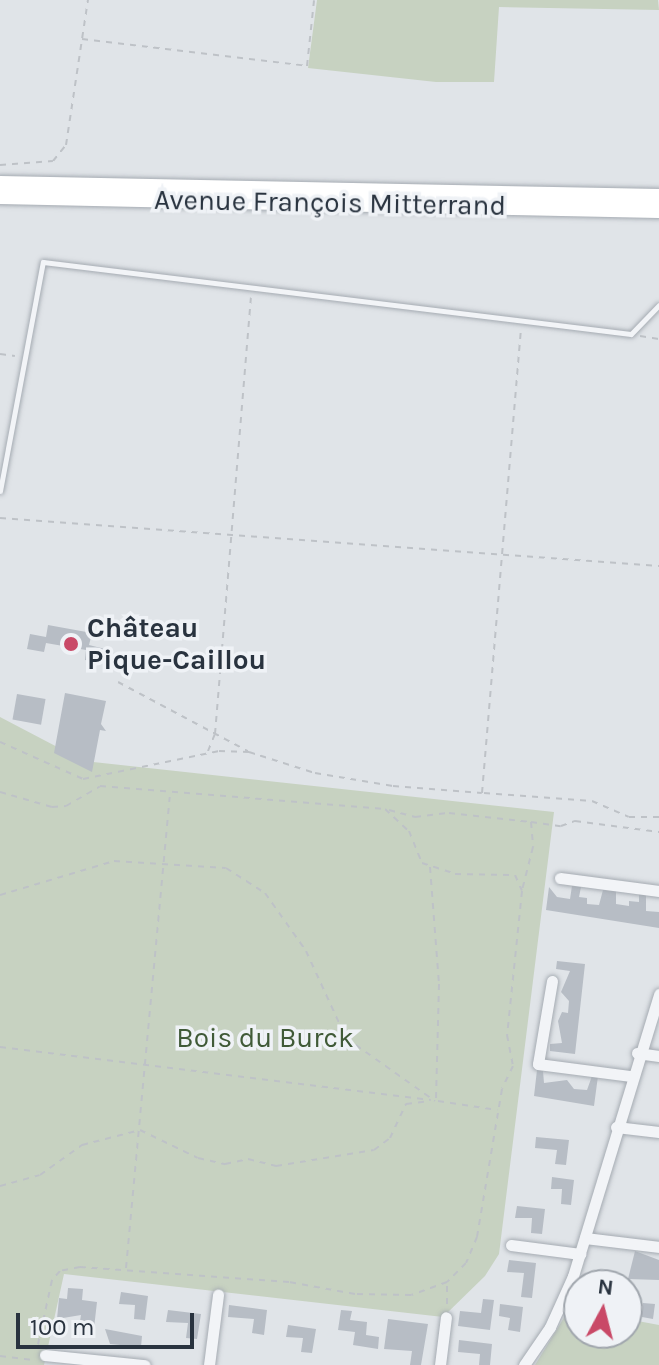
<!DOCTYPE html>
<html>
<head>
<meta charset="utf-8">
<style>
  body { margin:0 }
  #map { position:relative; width:659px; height:1365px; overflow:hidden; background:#e0e4e8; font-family:Karla,sans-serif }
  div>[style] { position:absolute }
  .green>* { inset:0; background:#c7d2c1 }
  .building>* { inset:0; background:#b7bdc5; transform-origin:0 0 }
  .path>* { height:2px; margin-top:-1px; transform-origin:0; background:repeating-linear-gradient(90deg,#bec2c7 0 6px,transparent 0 12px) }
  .roads { filter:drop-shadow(0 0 2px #a5abb2) drop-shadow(0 0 2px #a5abb2) }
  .service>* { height:5px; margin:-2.5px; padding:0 2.5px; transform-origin:2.5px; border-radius:2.5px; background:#f2f4f7 }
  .minor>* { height:11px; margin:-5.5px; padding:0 5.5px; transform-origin:5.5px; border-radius:5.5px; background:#f2f4f7 }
  .secondary>* { height:16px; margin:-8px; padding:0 8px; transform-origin:8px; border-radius:8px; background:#fff }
  .dots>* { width:22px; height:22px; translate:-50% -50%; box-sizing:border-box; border:4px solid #eff2f6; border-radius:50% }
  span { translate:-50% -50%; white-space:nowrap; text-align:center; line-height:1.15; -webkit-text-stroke:7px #eff2f6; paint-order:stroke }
  .street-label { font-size:28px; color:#29333f }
  .poi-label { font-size:28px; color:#29333f; font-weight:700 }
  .left { translate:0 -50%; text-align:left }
  .park-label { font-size:28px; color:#405a37 }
  .north { position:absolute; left:563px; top:1269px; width:80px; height:80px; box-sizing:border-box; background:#eff2f6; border:2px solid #a0a6ad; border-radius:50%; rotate:7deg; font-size:22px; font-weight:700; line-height:32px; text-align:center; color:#29333f }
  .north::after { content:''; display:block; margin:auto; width:28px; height:36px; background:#c94967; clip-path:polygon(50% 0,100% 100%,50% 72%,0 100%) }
  .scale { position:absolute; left:16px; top:1313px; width:178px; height:36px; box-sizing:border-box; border:4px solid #29333f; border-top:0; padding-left:10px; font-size:24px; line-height:28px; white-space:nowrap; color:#29333f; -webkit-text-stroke:6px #eff2f6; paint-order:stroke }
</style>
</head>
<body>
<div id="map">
  <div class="green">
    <i style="clip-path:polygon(317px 0,658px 0,659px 10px,499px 7px,494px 82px,436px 82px,308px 68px)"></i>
    <i style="clip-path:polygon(0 717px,84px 761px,554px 812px,499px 1254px,485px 1276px,443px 1317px,64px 1274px,44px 1365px,0 1365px)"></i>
    <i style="clip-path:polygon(573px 1303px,579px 1305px,579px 1333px,627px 1333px,627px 1319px,659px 1325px,659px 1365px,535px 1365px)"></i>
  </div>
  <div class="building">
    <i style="clip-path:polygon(48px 625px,92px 633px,89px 645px,105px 649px,103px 663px,85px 660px,86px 650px,46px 643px,44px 652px,27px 649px,30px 634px,46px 637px)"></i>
    <i style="clip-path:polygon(65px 693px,106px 701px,101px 724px,106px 731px,100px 730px,92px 772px,54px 753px)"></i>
    <i style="left:17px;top:694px;width:29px;height:26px;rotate:10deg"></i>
    <i style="clip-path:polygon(572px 886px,581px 887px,579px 897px,587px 898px,587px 904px,599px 905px,603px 890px,616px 891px,616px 904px,629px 906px,629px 901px,639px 902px,639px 894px,646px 895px,646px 911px,659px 912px,659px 928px,546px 910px,549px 887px,557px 897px,570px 899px)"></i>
    <i style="clip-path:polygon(557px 961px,585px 964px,575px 1054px,550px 1051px,550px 1044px,562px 1043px,558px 1021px,562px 1012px,568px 1013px,569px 1001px,561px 992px,570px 971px,556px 969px)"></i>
    <i style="clip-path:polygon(537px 1070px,543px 1071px,544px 1083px,567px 1080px,574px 1089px,587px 1090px,592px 1076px,598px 1076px,594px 1106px,534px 1096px)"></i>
    <i style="clip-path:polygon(536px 1137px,569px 1140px,566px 1165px,555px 1164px,557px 1150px,535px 1148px)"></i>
    <i style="clip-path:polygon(552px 1177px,574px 1180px,571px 1205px,561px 1204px,562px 1189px,551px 1189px)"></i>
    <i style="clip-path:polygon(517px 1206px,545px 1209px,542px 1234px,531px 1233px,532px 1218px,515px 1218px)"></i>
    <i style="clip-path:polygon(635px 1251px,659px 1260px,659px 1280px,628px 1279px)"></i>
    <i style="clip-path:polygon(509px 1260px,536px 1263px,532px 1298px,521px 1297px,524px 1273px,507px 1272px)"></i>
    <i style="clip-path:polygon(68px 1288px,83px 1289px,82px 1300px,97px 1302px,94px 1328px,79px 1327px,81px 1315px,57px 1319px,59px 1298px,67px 1299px)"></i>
    <i style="clip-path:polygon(121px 1292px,148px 1296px,145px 1320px,134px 1319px,135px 1305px,119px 1304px)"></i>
    <i style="clip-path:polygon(483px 1299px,494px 1300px,490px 1330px,458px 1326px,460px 1311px,481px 1313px)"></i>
    <i style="clip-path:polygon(643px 1303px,655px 1304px,653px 1319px,642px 1317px)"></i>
    <i style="clip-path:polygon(500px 1304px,523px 1307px,520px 1332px,508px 1330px,510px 1318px,499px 1316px)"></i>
    <i style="clip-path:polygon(229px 1305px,267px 1310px,264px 1335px,252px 1333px,254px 1319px,228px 1317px)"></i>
    <i style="clip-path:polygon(168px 1310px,201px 1314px,197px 1339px,186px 1338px,188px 1323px,166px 1322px)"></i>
    <i style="clip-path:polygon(341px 1310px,352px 1311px,350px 1320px,367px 1322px,366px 1335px,379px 1337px,378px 1349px,353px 1345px,355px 1332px,338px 1330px)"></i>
    <i style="clip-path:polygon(388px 1319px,428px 1324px,421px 1365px,410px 1365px,412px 1351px,384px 1349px)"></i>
    <i style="clip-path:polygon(288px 1325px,316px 1329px,312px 1353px,301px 1352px,303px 1338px,286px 1337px)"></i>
    <i style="clip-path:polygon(105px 1329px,142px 1336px,141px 1347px,110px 1344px)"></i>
    <i style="clip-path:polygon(459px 1340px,492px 1344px,490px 1365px,479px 1365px,480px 1354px,458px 1352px)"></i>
  </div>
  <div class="path">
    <i style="left:82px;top:39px;width:227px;rotate:6.8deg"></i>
    <i style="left:307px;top:66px;width:66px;rotate:-83.9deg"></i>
    <i style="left:0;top:165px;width:53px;rotate:-4.3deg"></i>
    <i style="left:53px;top:161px;width:21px;rotate:-51deg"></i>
    <i style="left:66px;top:145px;width:147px;rotate:-81.4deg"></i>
    <i style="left:640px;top:336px;width:19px;rotate:9deg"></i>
    <i style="left:0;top:354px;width:15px;rotate:8deg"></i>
    <i style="left:0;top:518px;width:661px;rotate:4.17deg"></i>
    <i style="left:118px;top:682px;width:147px;rotate:28deg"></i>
    <i style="left:0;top:742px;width:91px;rotate:24deg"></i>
    <i style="left:83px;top:779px;width:139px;rotate:-11.6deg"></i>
    <i style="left:219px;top:751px;width:30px;rotate:2deg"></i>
    <i style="left:249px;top:752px;width:69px;rotate:17.7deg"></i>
    <i style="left:315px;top:773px;width:79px;rotate:9.5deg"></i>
    <i style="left:393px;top:786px;width:89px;rotate:4.5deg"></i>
    <i style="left:482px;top:793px;width:466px;rotate:-85.2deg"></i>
    <i style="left:208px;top:751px;width:18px;rotate:-68deg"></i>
    <i style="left:215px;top:734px;width:438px;rotate:-85.3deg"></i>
    <i style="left:0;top:792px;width:54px;rotate:16.1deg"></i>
    <i style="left:52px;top:807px;width:14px;rotate:-4deg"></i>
    <i style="left:66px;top:806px;width:39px;rotate:-30deg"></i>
    <i style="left:100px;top:786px;width:286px;rotate:4.6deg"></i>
    <i style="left:385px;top:809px;width:33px;rotate:43deg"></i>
    <i style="left:409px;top:831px;width:35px;rotate:68deg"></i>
    <i style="left:422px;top:863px;width:35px;rotate:18deg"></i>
    <i style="left:455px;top:874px;width:60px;rotate:1deg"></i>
    <i style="left:515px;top:875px;width:17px;rotate:66deg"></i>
    <i style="left:522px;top:891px;width:145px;rotate:95.9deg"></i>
    <i style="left:507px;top:1035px;width:32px;rotate:79deg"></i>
    <i style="left:513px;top:1066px;width:25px;rotate:116deg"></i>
    <i style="left:502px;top:1089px;width:150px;rotate:99.6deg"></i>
    <i style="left:477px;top:1237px;width:28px;rotate:113deg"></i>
    <i style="left:466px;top:1263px;width:27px;rotate:135deg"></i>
    <i style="left:447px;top:1282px;width:38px;rotate:160deg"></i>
    <i style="left:411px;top:1295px;width:56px;rotate:-179deg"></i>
    <i style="left:355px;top:1294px;width:67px;rotate:-169.7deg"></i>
    <i style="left:289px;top:1282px;width:210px;rotate:-175.9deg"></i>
    <i style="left:80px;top:1267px;width:20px;rotate:169deg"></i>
    <i style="left:60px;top:1271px;width:12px;rotate:132deg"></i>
    <i style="left:52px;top:1280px;width:66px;rotate:102.3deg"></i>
    <i style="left:484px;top:793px;width:108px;rotate:4.2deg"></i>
    <i style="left:592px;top:801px;width:40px;rotate:23.4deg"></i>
    <i style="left:629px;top:817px;width:30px"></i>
    <i style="left:389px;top:810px;width:27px;rotate:15deg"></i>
    <i style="left:415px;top:817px;width:34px;rotate:-7deg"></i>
    <i style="left:449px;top:813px;width:82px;rotate:6.3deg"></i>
    <i style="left:531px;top:822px;width:25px;rotate:85deg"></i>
    <i style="left:533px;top:847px;width:44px;rotate:104.3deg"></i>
    <i style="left:531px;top:822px;width:30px;rotate:8deg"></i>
    <i style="left:561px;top:826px;width:15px;rotate:-20deg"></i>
    <i style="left:575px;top:821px;width:85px;rotate:7.5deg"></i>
    <i style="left:430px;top:867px;width:117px;rotate:85.6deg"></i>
    <i style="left:439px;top:984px;width:116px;rotate:91.5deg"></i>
    <i style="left:0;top:895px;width:119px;rotate:-16.6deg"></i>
    <i style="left:114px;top:861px;width:112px;rotate:3.6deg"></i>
    <i style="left:226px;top:868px;width:46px;rotate:32.7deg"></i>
    <i style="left:265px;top:893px;width:71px;rotate:54.7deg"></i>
    <i style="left:306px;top:951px;width:96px;rotate:65.3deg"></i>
    <i style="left:346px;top:1038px;width:109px;rotate:35.3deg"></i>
    <i style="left:0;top:1047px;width:434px;rotate:7deg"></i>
    <i style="left:438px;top:1101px;width:60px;rotate:8.7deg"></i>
    <i style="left:0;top:1186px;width:41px;rotate:-15.4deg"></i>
    <i style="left:40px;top:1175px;width:52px;rotate:-35.5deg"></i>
    <i style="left:82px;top:1145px;width:60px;rotate:-14.5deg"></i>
    <i style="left:140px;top:1130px;width:64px;rotate:25.8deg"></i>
    <i style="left:198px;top:1158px;width:28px;rotate:13deg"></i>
    <i style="left:225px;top:1164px;width:24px;rotate:-12deg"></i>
    <i style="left:248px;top:1159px;width:29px;rotate:14deg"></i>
    <i style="left:276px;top:1166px;width:99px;rotate:-9.3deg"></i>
    <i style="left:374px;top:1150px;width:20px;rotate:-37deg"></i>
    <i style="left:390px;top:1138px;width:38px;rotate:-65deg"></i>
    <i style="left:406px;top:1104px;width:24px;rotate:-7deg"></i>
    <i style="left:126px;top:1268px;width:473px;rotate:-84.7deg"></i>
    <i style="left:447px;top:1304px;width:22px;rotate:-90deg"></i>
    <i style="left:0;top:1356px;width:33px;rotate:7deg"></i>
  </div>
  <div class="roads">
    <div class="service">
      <i style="left:0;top:491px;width:233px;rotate:-79.4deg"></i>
      <i style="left:43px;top:262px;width:592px;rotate:6.98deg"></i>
      <i style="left:631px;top:334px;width:40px;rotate:-46deg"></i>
    </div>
    <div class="minor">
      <i style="left:560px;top:878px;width:100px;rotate:7.5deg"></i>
      <i style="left:552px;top:981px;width:84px;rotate:99.6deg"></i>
      <i style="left:538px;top:1064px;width:94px;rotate:7.4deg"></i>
      <i style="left:637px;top:1053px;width:22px;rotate:8deg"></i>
      <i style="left:616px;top:1127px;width:43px;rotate:6.6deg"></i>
      <i style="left:585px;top:1238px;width:75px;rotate:6.9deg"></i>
      <i style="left:511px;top:1245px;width:70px;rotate:7.4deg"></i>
      <i style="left:45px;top:1355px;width:100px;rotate:5.8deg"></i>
      <i style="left:209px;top:1365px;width:71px;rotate:-82.7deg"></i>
      <i style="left:440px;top:1365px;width:48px;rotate:-82.9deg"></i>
      <i style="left:524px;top:1365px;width:46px;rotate:-55.6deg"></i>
      <i style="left:550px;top:1327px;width:56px;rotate:-65.7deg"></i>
      <i style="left:573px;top:1276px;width:295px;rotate:-73deg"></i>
    </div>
    <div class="secondary">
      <i style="left:0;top:184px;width:659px;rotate:1.13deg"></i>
      <i style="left:0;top:196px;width:659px;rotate:1.22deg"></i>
    </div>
  </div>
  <div class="dots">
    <i style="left:71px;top:644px;background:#c94967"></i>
  </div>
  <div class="street-label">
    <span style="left:330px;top:203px;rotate:1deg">Avenue François Mitterrand</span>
  </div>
  <div class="poi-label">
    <span class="left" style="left:87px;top:644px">Château<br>Pique-Caillou</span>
  </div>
  <div class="park-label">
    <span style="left:265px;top:1038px">Bois du Burck</span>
  </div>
  <div class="north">N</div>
  <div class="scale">100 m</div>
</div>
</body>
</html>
